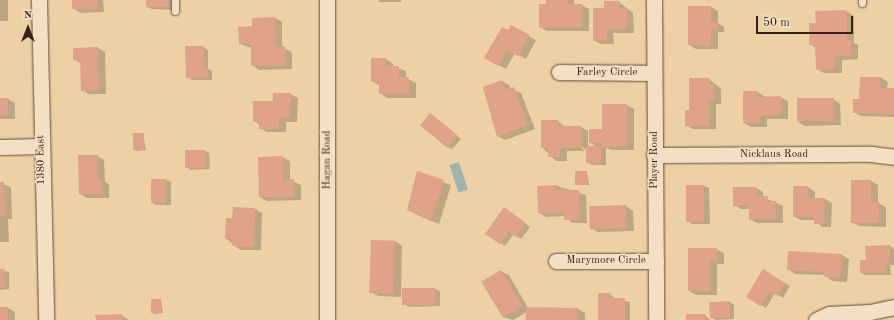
<!DOCTYPE html>
<html>
<head>
<meta charset="utf-8">
<style>
  body { margin:0 }
  #map { position:relative; width:894px; height:320px; overflow:hidden; background:#edd0a4; font-family:"Old Standard TT",serif }
  div>[style] { position:absolute }
  .water>* { inset:0; background:#9db4b1; transform-origin:0 0 }
  .shadow>* { inset:0; background:#0003; transform-origin:0 0 }
  .building>* { inset:0; background:#e0a289; transform-origin:0 0 }
  .roads { filter:drop-shadow(0 0 1px #644b3a) drop-shadow(0 0 1px #644b3a) }
  .lane>* { height:7px; margin:-3.5px; padding:0 3.5px; transform-origin:3.5px; border-radius:3.5px; background:#f3e0c4 }
  .street>* { height:15px; margin:-7.5px; padding:0 7.5px; transform-origin:7.5px; border-radius:7.5px; background:#f3e0c4 }
  span { translate:-50% -50%; white-space:nowrap; text-align:center; line-height:1.15; -webkit-text-stroke:3px #f3e0c4; paint-order:stroke }
  .street-label { font-size:11px; color:#371f17 }
  .north { position:absolute; left:8px; top:8px; width:40px; height:40px; -webkit-text-stroke:3px #f3e0c4; paint-order:stroke; rotate:0deg; font-size:11px; font-weight:700; line-height:16px; text-align:center; color:#371f17 }
  .north::after { content:''; display:block; margin:auto; width:14px; height:18px; background:#371f17; clip-path:polygon(50% 0,100% 100%,50% 72%,0 100%) }
  .scale { position:absolute; left:756px; top:16px; width:97px; height:18px; box-sizing:border-box; border:2px solid #371f17; border-top:0; padding-left:5px; font-size:12px; line-height:14px; white-space:nowrap; color:#371f17; -webkit-text-stroke:3px #f3e0c4; paint-order:stroke }
</style>
</head>
<body>
<div id="map">
  <div class="water">
    <i style="left:459px;top:162px;width:29px;height:10px;rotate:72deg"></i>
  </div>
  <div class="shadow">
    <i style="left:0;top:0;width:8px;height:21px"></i>
    <i style="clip-path:polygon(73px 0,103px 0,104px 12px,81px 13px,74px 9px)"></i>
    <i style="clip-path:polygon(147px 0,172px 0,172px 10px,152px 9px,147px 7px)"></i>
    <i style="left:379px;top:0;width:22px;height:2px"></i>
    <i style="clip-path:polygon(547px 0,574px 0,574px 5px,582px 5px,589px 9px,589px 31px,547px 31px,540px 27px)"></i>
    <i style="clip-path:polygon(619px 2px,633px 13px,634px 33px,613px 33px,614px 44px,601px 44px,594px 40px,605px 9px)"></i>
    <i style="clip-path:polygon(711px 7px,718px 11px,718px 23px,724px 27px,724px 32px,718px 32px,718px 49px,696px 49px,689px 45px)"></i>
    <i style="clip-path:polygon(846px 11px,854px 16px,854px 43px,858px 45px,858px 59px,842px 60px,842px 73px,824px 73px,817px 69px,816px 48px,810px 44px,817px 24px)"></i>
    <i style="clip-path:polygon(275px 18px,282px 22px,282px 47px,292px 52px,292px 69px,259px 70px,252px 65px,252px 48px,240px 44px,253px 27px)"></i>
    <i style="clip-path:polygon(512px 27px,536px 40px,526px 59px,515px 53px,506px 69px,486px 58px)"></i>
    <i style="clip-path:polygon(186px 47px,203px 47px,208px 50px,208px 69px,212px 71px,212px 80px,192px 80px,187px 77px)"></i>
    <i style="clip-path:polygon(98px 48px,105px 52px,106px 94px,89px 94px,82px 90px,81px 64px,74px 59px)"></i>
    <i style="clip-path:polygon(386px 59px,393px 64px,393px 67px,406px 71px,406px 78px,416px 83px,416px 98px,387px 98px,380px 93px,379px 85px,372px 81px)"></i>
    <i style="clip-path:polygon(881px 78px,888px 82px,887px 89px,894px 89px,894px 117px,861px 116px,854px 112px,860px 100px)"></i>
    <i style="clip-path:polygon(709px 79px,721px 89px,721px 104px,716px 104px,716px 129px,693px 129px,686px 125px)"></i>
    <i style="clip-path:polygon(502px 81px,509px 85px,511px 89px,521px 93px,535px 129px,505px 140px,498px 136px,492px 120px)"></i>
    <i style="clip-path:polygon(744px 92px,758px 92px,765px 97px,780px 97px,788px 101px,788px 119px,767px 119px,767px 127px,751px 127px,744px 123px)"></i>
    <i style="clip-path:polygon(290px 94px,298px 98px,297px 122px,286px 122px,286px 132px,267px 132px,260px 128px,260px 125px,254px 121px,274px 102px)"></i>
    <i style="clip-path:polygon(0 99px,8px 99px,15px 103px,15px 119px,0 119px)"></i>
    <i style="clip-path:polygon(833px 99px,840px 104px,841px 125px,805px 126px,798px 122px)"></i>
    <i style="clip-path:polygon(626px 105px,634px 109px,634px 150px,611px 150px,606px 148px,606px 165px,592px 165px,587px 162px,587px 150px,577px 145px,585px 151px,567px 151px,567px 161px,556px 161px,542px 147px,558px 121px,565px 127px,581px 127px,588px 131px,588px 147px,598px 147px,590px 143px)"></i>
    <i style="clip-path:polygon(431px 114px,461px 139px,452px 149px,447px 147px)"></i>
    <i style="clip-path:polygon(143px 134px,146px 150px,136px 151px,134px 149px)"></i>
    <i style="clip-path:polygon(205px 151px,209px 153px,210px 169px,191px 170px,187px 167px)"></i>
    <i style="clip-path:polygon(97px 156px,104px 160px,105px 182px,109px 184px,109px 198px,87px 198px,80px 194px)"></i>
    <i style="clip-path:polygon(282px 157px,290px 161px,290px 180px,301px 185px,301px 200px,267px 201px,260px 197px)"></i>
    <i style="clip-path:polygon(587px 172px,589px 185px,576px 185px)"></i>
    <i style="clip-path:polygon(417px 173px,451px 185px,439px 224px,415px 214px)"></i>
    <i style="clip-path:polygon(166px 180px,171px 182px,171px 205px,157px 205px,152px 203px)"></i>
    <i style="clip-path:polygon(871px 181px,878px 185px,878px 203px,886px 207px,886px 227px,859px 226px,852px 222px)"></i>
    <i style="clip-path:polygon(0 183px,11px 187px,12px 219px,8px 219px,9px 242px,0 242px)"></i>
    <i style="clip-path:polygon(557px 186px,586px 195px,587px 223px,572px 223px,565px 216px,546px 217px,539px 213px)"></i>
    <i style="clip-path:polygon(687px 186px,704px 186px,709px 188px,710px 224px,692px 224px,688px 221px)"></i>
    <i style="clip-path:polygon(808px 187px,815px 192px,815px 199px,825px 199px,832px 203px,831px 227px,822px 227px,815px 220px,801px 220px,794px 216px)"></i>
    <i style="clip-path:polygon(756px 188px,763px 192px,763px 197px,783px 206px,783px 223px,757px 223px,750px 219px,750px 209px,741px 209px,734px 205px)"></i>
    <i style="clip-path:polygon(626px 206px,633px 211px,634px 231px,598px 232px,591px 228px,590px 207px)"></i>
    <i style="clip-path:polygon(255px 209px,262px 213px,261px 250px,240px 250px,226px 238px,233px 219px)"></i>
    <i style="clip-path:polygon(509px 211px,530px 227px,521px 239px,514px 234px,505px 246px,486px 233px)"></i>
    <i style="clip-path:polygon(395px 241px,402px 246px,401px 297px,378px 296px,371px 292px)"></i>
    <i style="clip-path:polygon(890px 246px,894px 249px,894px 265px,890px 265px,891px 275px,866px 275px,861px 273px,867px 261px)"></i>
    <i style="clip-path:polygon(716px 249px,724px 253px,724px 264px,717px 264px,717px 295px,696px 295px,689px 291px)"></i>
    <i style="clip-path:polygon(842px 255px,849px 259px,847px 282px,832px 281px,825px 275px,795px 274px,788px 269px)"></i>
    <i style="clip-path:polygon(0 270px,9px 272px,9px 289px,0 290px)"></i>
    <i style="clip-path:polygon(763px 270px,790px 286px,783px 298px,775px 293px,766px 308px,747px 297px)"></i>
    <i style="clip-path:polygon(501px 271px,509px 275px,528px 308px,578px 309px,585px 313px,585px 320px,527px 320px,527px 312px,513px 320px,503px 317px)"></i>
    <i style="clip-path:polygon(435px 289px,440px 291px,440px 306px,409px 307px,404px 304px)"></i>
    <i style="clip-path:polygon(599px 294px,610px 294px,615px 299px,630px 302px,630px 320px,599px 320px)"></i>
    <i style="clip-path:polygon(161px 300px,163px 313px,154px 314px,152px 312px)"></i>
    <i style="clip-path:polygon(729px 302px,734px 305px,734px 319px,716px 320px,711px 317px,710px 303px)"></i>
    <i style="clip-path:polygon(0 308px,8px 308px,15px 312px,15px 320px,0 320px)"></i>
    <i style="clip-path:polygon(121px 315px,129px 320px,97px 320px)"></i>
    <i style="clip-path:polygon(687px 315px,705px 315px,710px 320px,687px 320px)"></i>
  </div>
  <div class="building">
    <i style="left:72px;top:0;width:25px;height:9px"></i>
    <i style="left:146px;top:0;width:22px;height:7px"></i>
    <i style="clip-path:polygon(546px 0,567px 0,567px 4px,582px 4px,582px 27px,539px 28px,539px 4px,546px 4px)"></i>
    <i style="clip-path:polygon(604px 1px,619px 1px,619px 8px,627px 8px,627px 29px,607px 30px,607px 40px,593px 41px,593px 8px,604px 8px)"></i>
    <i style="clip-path:polygon(688px 6px,711px 6px,711px 22px,717px 22px,717px 29px,711px 29px,711px 46px,688px 45px)"></i>
    <i style="clip-path:polygon(847px 10px,847px 40px,851px 40px,851px 56px,835px 56px,835px 69px,816px 70px,815px 45px,809px 45px,809px 23px,816px 23px,815px 11px)"></i>
    <i style="clip-path:polygon(275px 17px,276px 47px,285px 46px,286px 66px,251px 66px,251px 44px,239px 44px,238px 27px,252px 26px,252px 18px)"></i>
    <i style="clip-path:polygon(511px 25px,530px 35px,518px 56px,507px 50px,498px 66px,484px 58px,502px 27px,508px 30px)"></i>
    <i style="clip-path:polygon(185px 46px,203px 46px,204px 67px,208px 67px,208px 78px,186px 78px)"></i>
    <i style="clip-path:polygon(98px 47px,99px 91px,81px 91px,80px 60px,73px 60px,73px 48px)"></i>
    <i style="clip-path:polygon(371px 58px,386px 58px,386px 66px,399px 66px,399px 77px,409px 77px,409px 94px,379px 94px,379px 82px,371px 82px)"></i>
    <i style="clip-path:polygon(860px 77px,881px 77px,880px 88px,894px 88px,894px 114px,853px 113px,853px 99px,859px 99px)"></i>
    <i style="clip-path:polygon(689px 78px,709px 78px,709px 84px,714px 84px,714px 100px,709px 100px,709px 126px,685px 126px,685px 110px,689px 110px)"></i>
    <i style="clip-path:polygon(502px 80px,506px 90px,514px 87px,528px 125px,497px 137px,483px 87px)"></i>
    <i style="clip-path:polygon(743px 91px,758px 91px,758px 97px,781px 96px,781px 115px,760px 116px,760px 123px,743px 123px)"></i>
    <i style="clip-path:polygon(273px 93px,291px 93px,290px 118px,279px 118px,279px 129px,259px 129px,259px 122px,253px 122px,253px 101px,273px 101px)"></i>
    <i style="left:0;top:98px;width:8px;height:17px"></i>
    <i style="left:834px;top:98px;width:23px;height:37px;rotate:90deg"></i>
    <i style="clip-path:polygon(602px 104px,627px 104px,627px 146px,602px 147px,602px 143px,589px 143px,589px 129px,602px 129px)"></i>
    <i style="left:430px;top:113px;width:35px;height:16px;rotate:39deg"></i>
    <i style="clip-path:polygon(541px 120px,558px 120px,558px 126px,581px 126px,581px 148px,560px 148px,560px 157px,548px 157px,548px 148px,541px 148px)"></i>
    <i style="left:133px;top:133px;width:11px;height:17px"></i>
    <i style="left:586px;top:146px;width:15px;height:17px"></i>
    <i style="left:185px;top:150px;width:20px;height:18px"></i>
    <i style="clip-path:polygon(78px 155px,98px 155px,98px 179px,102px 179px,102px 194px,79px 194px)"></i>
    <i style="clip-path:polygon(283px 156px,283px 180px,294px 179px,294px 197px,259px 197px,258px 157px)"></i>
    <i style="clip-path:polygon(417px 171px,444px 180px,431px 221px,407px 210px)"></i>
    <i style="left:575px;top:171px;width:12px;height:14px"></i>
    <i style="left:151px;top:179px;width:15px;height:24px"></i>
    <i style="clip-path:polygon(851px 180px,871px 180px,871px 202px,879px 202px,879px 223px,851px 223px)"></i>
    <i style="clip-path:polygon(0 182px,4px 182px,5px 215px,0 215px)"></i>
    <i style="clip-path:polygon(557px 185px,557px 190px,579px 190px,580px 220px,564px 220px,564px 213px,538px 213px,537px 186px)"></i>
    <i style="left:686px;top:185px;width:18px;height:37px"></i>
    <i style="clip-path:polygon(793px 186px,808px 186px,808px 198px,825px 198px,824px 224px,814px 224px,814px 217px,793px 217px)"></i>
    <i style="clip-path:polygon(733px 187px,756px 187px,756px 196px,768px 196px,768px 201px,776px 201px,776px 219px,749px 220px,749px 205px,733px 206px)"></i>
    <i style="left:626px;top:205px;width:23px;height:37px;rotate:88deg"></i>
    <i style="clip-path:polygon(233px 207px,255px 208px,254px 247px,232px 246px,232px 239px,225px 239px,226px 218px,232px 218px)"></i>
    <i style="clip-path:polygon(504px 207px,526px 223px,516px 237px,509px 232px,500px 244px,485px 234px)"></i>
    <i style="left:371px;top:240px;width:24px;height:53px;rotate:2deg"></i>
    <i style="clip-path:polygon(890px 245px,890px 262px,886px 263px,886px 273px,860px 273px,860px 260px,866px 260px,865px 246px)"></i>
    <i style="clip-path:polygon(688px 248px,717px 248px,717px 261px,710px 261px,710px 291px,688px 291px)"></i>
    <i style="clip-path:polygon(788px 251px,842px 254px,840px 278px,824px 277px,824px 272px,787px 270px)"></i>
    <i style="clip-path:polygon(0 269px,4px 269px,5px 287px,0 287px)"></i>
    <i style="clip-path:polygon(763px 269px,785px 283px,777px 296px,770px 291px,760px 306px,746px 297px)"></i>
    <i style="left:501px;top:270px;width:42px;height:23px;rotate:59deg"></i>
    <i style="left:402px;top:288px;width:33px;height:17px"></i>
    <i style="clip-path:polygon(598px 293px,610px 293px,610px 298px,625px 298px,625px 320px,598px 320px)"></i>
    <i style="left:151px;top:299px;width:10px;height:14px"></i>
    <i style="left:729px;top:301px;width:16px;height:20px;rotate:86deg"></i>
    <i style="left:0;top:307px;width:8px;height:13px"></i>
    <i style="left:526px;top:307px;width:52px;height:13px;rotate:1deg"></i>
    <i style="clip-path:polygon(122px 314px,122px 320px,96px 320px,95px 315px)"></i>
    <i style="left:686px;top:314px;width:19px;height:6px"></i>
  </div>
  <div class="roads">
    <div class="lane">
      <i style="left:175px;top:0;width:11px;rotate:90deg"></i>
      <i style="left:862px;top:0;width:3px;rotate:90deg"></i>
    </div>
    <div class="street">
      <i style="left:39px;top:0;width:320px;rotate:88.7deg"></i>
      <i style="left:327px;top:0;width:320px;rotate:90deg"></i>
      <i style="left:654px;top:0;width:320px;rotate:89.6deg"></i>
      <i style="left:559px;top:72px;width:95px;rotate:0.6deg"></i>
      <i style="left:0;top:147px;width:42px;rotate:-1.4deg"></i>
      <i style="left:654px;top:155px;width:217px;rotate:-0.3deg"></i>
      <i style="left:871px;top:154px;width:23px;rotate:7deg"></i>
      <i style="left:556px;top:261px;width:100px"></i>
      <i style="left:816px;top:320px;width:14px;rotate:-25deg"></i>
      <i style="left:829px;top:314px;width:41px;rotate:-2.8deg"></i>
      <i style="left:870px;top:312px;width:25px;rotate:-12deg"></i>
    </div>
  </div>
  <div class="street-label">
    <span style="left:607px;top:73px">Farley Circle</span>
    <span style="left:774px;top:155px">Nicklaus Road</span>
    <span style="left:42px;top:160px;rotate:-91deg">1380 East</span>
    <span style="left:328px;top:160px;rotate:-90deg">Hagan Road</span>
    <span style="left:655px;top:160px;rotate:-90deg">Player Road</span>
    <span style="left:606px;top:261px">Marymore Circle</span>
  </div>
  <div class="north">N</div>
  <div class="scale">50 m</div>
</div>
</body>
</html>
